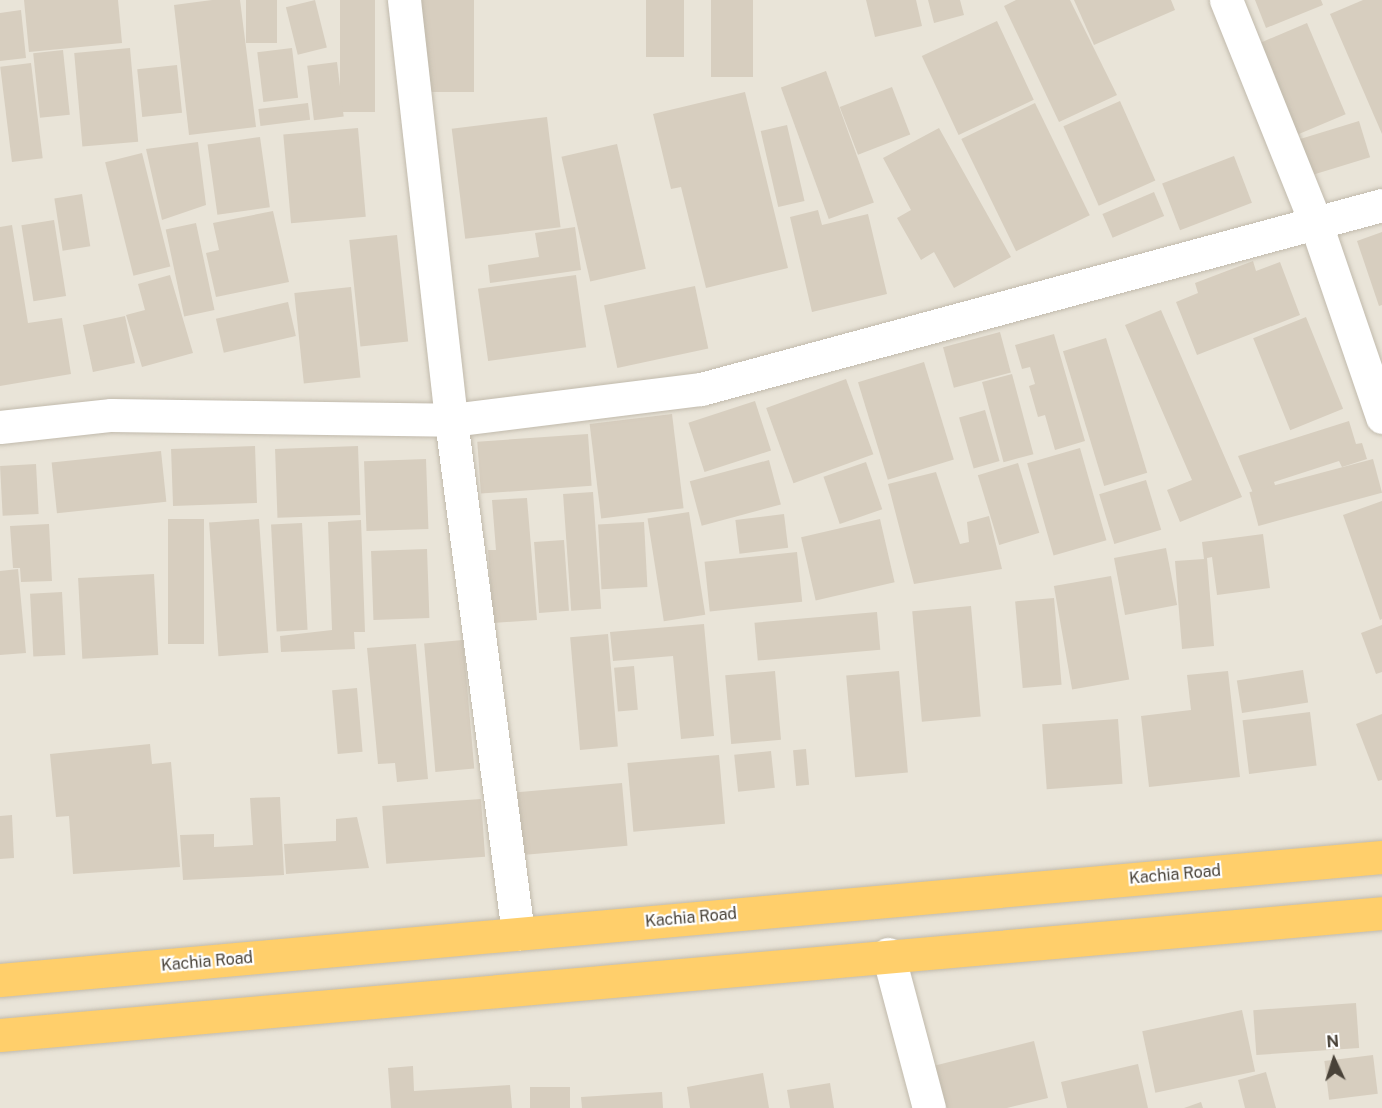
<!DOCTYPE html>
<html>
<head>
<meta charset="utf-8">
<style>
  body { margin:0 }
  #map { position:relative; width:1382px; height:1108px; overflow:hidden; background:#f5f2ea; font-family:"Public Sans",sans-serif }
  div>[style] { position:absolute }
  .residential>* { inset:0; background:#e9e4d8; transform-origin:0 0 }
  .building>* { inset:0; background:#d7cebf; transform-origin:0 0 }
  .roads { filter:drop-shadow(0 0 2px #c1baac) drop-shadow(0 0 2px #c1baac) }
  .minor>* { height:33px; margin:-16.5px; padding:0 16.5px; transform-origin:16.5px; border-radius:16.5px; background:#fff }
  .highway>* { height:33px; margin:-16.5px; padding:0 16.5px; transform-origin:16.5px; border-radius:16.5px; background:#ffcf6b }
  span { translate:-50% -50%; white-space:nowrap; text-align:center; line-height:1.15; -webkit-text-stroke:4.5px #fff; paint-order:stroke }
  .street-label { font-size:16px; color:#494238 }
  .north { position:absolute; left:1304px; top:1030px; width:60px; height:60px; -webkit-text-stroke:4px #fff; paint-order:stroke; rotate:356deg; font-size:16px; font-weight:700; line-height:24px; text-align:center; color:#494238 }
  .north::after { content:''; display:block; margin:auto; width:21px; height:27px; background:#494238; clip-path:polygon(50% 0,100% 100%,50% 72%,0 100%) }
</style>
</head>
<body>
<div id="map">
  <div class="residential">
    <i style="left:0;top:0;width:1382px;height:1108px"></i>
  </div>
  <div class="building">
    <i style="clip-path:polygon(24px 0,118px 0,122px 43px,29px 52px)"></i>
    <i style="clip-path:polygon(212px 0,240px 0,256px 127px,189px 135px,174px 5px)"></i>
    <i style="left:246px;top:0;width:31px;height:43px"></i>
    <i style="left:315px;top:0;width:49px;height:30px;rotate:76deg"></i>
    <i style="left:340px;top:0;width:35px;height:112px"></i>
    <i style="left:422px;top:0;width:52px;height:92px"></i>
    <i style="left:646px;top:0;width:38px;height:57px"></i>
    <i style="left:711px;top:0;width:42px;height:77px"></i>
    <i style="clip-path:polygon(866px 0,916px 0,922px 26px,875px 37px)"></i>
    <i style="clip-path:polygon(928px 0,960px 0,964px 15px,934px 23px)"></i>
    <i style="clip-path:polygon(1016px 0,1070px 0,1117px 95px,1059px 122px,1004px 6px)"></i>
    <i style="clip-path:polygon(1074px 0,1171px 0,1175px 10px,1094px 45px)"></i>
    <i style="clip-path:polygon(1255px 0,1321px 0,1323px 5px,1266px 28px)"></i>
    <i style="clip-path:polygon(1363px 0,1382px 0,1382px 134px,1330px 14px)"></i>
    <i style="clip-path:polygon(21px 10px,26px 58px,0 61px,0 13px)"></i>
    <i style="left:997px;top:21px;width:87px;height:83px;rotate:65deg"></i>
    <i style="left:1307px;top:23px;width:99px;height:56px;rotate:67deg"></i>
    <i style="left:130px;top:48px;width:94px;height:56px;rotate:85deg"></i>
    <i style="left:292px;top:48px;width:50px;height:35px;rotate:83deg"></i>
    <i style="left:63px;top:50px;width:65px;height:30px;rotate:84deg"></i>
    <i style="left:337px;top:62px;width:55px;height:30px;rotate:83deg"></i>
    <i style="left:31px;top:63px;width:96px;height:31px;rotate:83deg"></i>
    <i style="left:177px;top:65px;width:48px;height:40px;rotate:84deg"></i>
    <i style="left:826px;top:71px;width:140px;height:48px;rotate:70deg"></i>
    <i style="left:892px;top:87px;width:51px;height:56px;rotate:69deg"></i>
    <i style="clip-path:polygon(745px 92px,788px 268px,706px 288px,681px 187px,671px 189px,653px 114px)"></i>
    <i style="left:1120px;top:101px;width:87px;height:62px;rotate:66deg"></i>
    <i style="left:308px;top:103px;width:17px;height:50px;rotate:83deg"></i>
    <i style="left:1035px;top:103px;width:125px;height:82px;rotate:64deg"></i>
    <i style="left:547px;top:117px;width:111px;height:96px;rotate:83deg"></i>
    <i style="left:1359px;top:121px;width:38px;height:70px;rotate:73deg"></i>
    <i style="left:787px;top:125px;width:78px;height:27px;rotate:77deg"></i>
    <i style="left:358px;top:128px;width:89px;height:75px;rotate:85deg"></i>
    <i style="clip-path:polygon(939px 128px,1011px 257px,954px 288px,934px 252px,921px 260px,897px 218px,911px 210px,883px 158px)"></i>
    <i style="left:260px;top:137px;width:71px;height:53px;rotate:82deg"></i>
    <i style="clip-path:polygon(198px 142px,206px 205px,162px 220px,146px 149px)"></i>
    <i style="left:617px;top:144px;width:128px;height:57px;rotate:77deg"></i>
    <i style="left:142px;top:153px;width:117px;height:38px;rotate:76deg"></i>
    <i style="left:1234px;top:156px;width:50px;height:77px;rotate:69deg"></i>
    <i style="left:1154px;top:192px;width:26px;height:56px;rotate:67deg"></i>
    <i style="left:82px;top:194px;width:53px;height:28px;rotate:81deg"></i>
    <i style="clip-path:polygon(818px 210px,822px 225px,868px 214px,887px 294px,812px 312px,790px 217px)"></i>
    <i style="clip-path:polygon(273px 211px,289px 282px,216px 297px,206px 253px,219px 250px,213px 223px)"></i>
    <i style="left:54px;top:220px;width:77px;height:33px;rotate:81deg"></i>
    <i style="left:196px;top:223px;width:89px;height:31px;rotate:78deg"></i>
    <i style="clip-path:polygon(12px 225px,28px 323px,62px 318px,71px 374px,0 386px,0 227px)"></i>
    <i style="clip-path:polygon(575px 227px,581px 270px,490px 283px,488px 265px,539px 257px,535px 233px)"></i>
    <i style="clip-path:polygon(1382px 232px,1382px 305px,1379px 306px,1357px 241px)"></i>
    <i style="left:397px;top:235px;width:107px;height:48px;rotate:84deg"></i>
    <i style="clip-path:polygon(1253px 261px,1256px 271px,1280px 262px,1300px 315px,1197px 355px,1176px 302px,1198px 293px,1195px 283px)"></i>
    <i style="clip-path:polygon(170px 275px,193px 353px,142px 367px,126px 315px,145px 310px,138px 284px)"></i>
    <i style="left:576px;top:275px;width:73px;height:99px;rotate:82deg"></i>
    <i style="left:695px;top:286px;width:64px;height:93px;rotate:78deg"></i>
    <i style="left:351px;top:287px;width:91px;height:57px;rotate:84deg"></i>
    <i style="left:288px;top:302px;width:35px;height:74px;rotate:77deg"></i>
    <i style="clip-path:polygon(1161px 310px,1242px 497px,1180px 522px,1167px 490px,1192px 480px,1125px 325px)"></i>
    <i style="left:125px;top:316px;width:48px;height:43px;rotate:78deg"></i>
    <i style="left:1306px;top:317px;width:99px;height:57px;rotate:68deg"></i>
    <i style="left:1000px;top:332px;width:42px;height:59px;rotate:75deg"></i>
    <i style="clip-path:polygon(1054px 334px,1085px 441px,1055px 450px,1045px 415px,1038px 417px,1029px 386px,1035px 384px,1030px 367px,1022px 369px,1015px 345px)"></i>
    <i style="left:1106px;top:338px;width:141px;height:45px;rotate:73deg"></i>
    <i style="left:924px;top:362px;width:102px;height:69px;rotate:73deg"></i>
    <i style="left:1012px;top:374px;width:83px;height:31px;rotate:75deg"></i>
    <i style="left:846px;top:379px;width:80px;height:85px;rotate:70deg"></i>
    <i style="left:755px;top:401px;width:52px;height:70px;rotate:72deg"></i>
    <i style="left:985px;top:410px;width:53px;height:27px;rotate:74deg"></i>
    <i style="left:672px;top:414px;width:95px;height:83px;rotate:83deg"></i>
    <i style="clip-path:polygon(1349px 421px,1356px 444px,1362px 443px,1367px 459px,1342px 467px,1339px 461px,1274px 482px,1277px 491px,1255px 498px,1238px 456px)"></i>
    <i style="left:588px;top:434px;width:52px;height:111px;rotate:86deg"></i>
    <i style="left:255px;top:446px;width:57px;height:84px;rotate:88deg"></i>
    <i style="left:358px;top:446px;width:69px;height:83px;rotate:88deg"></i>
    <i style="left:1080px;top:448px;width:96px;height:55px;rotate:74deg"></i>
    <i style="left:161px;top:451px;width:51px;height:110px;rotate:84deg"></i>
    <i style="left:426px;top:459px;width:70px;height:62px;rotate:88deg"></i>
    <i style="left:1373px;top:459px;width:35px;height:128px;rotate:75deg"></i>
    <i style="left:769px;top:460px;width:46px;height:82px;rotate:75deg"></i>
    <i style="left:866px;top:462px;width:50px;height:45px;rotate:71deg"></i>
    <i style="left:1018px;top:463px;width:73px;height:42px;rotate:73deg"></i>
    <i style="left:36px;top:464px;width:50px;height:36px;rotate:87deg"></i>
    <i style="clip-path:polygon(936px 472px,960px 544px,969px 542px,967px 522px,989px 516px,1002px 569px,914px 584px,888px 484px)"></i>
    <i style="left:1146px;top:480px;width:52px;height:49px;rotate:73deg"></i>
    <i style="left:593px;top:492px;width:117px;height:30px;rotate:86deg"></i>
    <i style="clip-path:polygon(527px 498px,537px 620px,493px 623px,488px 550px,496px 550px,492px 500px)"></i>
    <i style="clip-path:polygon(1382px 501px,1382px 619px,1380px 620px,1343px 515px)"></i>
    <i style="left:689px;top:512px;width:104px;height:42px;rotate:81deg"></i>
    <i style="left:784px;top:514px;width:34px;height:49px;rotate:83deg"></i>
    <i style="left:168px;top:519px;width:36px;height:125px"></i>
    <i style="left:259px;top:519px;width:134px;height:50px;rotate:86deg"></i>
    <i style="left:880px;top:519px;width:65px;height:81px;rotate:77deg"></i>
    <i style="clip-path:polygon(361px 520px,365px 632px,354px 632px,355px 649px,281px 652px,280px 636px,332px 630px,328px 522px)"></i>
    <i style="left:644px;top:522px;width:65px;height:46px;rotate:87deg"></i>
    <i style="left:302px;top:523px;width:107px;height:31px;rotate:87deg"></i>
    <i style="clip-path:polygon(49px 524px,52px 581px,21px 582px,20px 568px,13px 568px,10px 526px)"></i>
    <i style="clip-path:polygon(1263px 534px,1270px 588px,1217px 595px,1212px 557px,1207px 558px,1214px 646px,1182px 649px,1175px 561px,1204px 559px,1202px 542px)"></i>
    <i style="left:564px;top:540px;width:71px;height:30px;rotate:86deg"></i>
    <i style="left:1166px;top:548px;width:58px;height:53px;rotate:79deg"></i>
    <i style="left:427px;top:549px;width:69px;height:56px;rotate:88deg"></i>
    <i style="left:797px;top:552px;width:50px;height:93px;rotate:84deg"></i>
    <i style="clip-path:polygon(18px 569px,26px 653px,0 655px,0 571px)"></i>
    <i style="left:154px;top:574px;width:81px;height:76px;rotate:87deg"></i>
    <i style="left:1111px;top:576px;width:105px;height:58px;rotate:80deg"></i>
    <i style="left:62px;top:592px;width:63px;height:32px;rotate:87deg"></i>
    <i style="left:1054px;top:598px;width:87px;height:39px;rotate:85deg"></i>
    <i style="left:971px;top:606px;width:111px;height:59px;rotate:85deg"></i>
    <i style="left:877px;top:612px;width:38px;height:123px;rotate:85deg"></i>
    <i style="clip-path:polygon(704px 624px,714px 736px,681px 739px,673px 656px,613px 661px,610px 632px)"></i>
    <i style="clip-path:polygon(1382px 625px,1382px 672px,1376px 674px,1361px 633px)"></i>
    <i style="left:608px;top:634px;width:113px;height:38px;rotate:85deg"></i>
    <i style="left:463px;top:640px;width:129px;height:39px;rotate:85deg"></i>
    <i style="clip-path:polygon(416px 644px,428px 779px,397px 782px,395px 763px,378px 764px,367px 648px)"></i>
    <i style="left:634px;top:666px;width:44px;height:20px;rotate:85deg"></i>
    <i style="left:1303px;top:670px;width:33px;height:67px;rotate:81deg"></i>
    <i style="left:775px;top:671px;width:69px;height:50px;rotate:85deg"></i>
    <i style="left:899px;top:671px;width:102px;height:53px;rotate:85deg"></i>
    <i style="clip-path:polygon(1228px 671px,1240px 777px,1149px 787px,1141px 716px,1191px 710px,1187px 675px)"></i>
    <i style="left:357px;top:688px;width:64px;height:25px;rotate:85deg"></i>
    <i style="left:1310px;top:712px;width:54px;height:68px;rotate:83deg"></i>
    <i style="clip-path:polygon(1382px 714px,1382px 780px,1378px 781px,1356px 724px)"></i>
    <i style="left:1118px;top:719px;width:65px;height:76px;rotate:86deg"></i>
    <i style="clip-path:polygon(150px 744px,152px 764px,171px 762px,180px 867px,73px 874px,69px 816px,56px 817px,50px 754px)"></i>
    <i style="left:806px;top:749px;width:36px;height:13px;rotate:85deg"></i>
    <i style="left:771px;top:751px;width:37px;height:37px;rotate:84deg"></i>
    <i style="left:719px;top:755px;width:69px;height:92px;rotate:85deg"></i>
    <i style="left:622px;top:783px;width:63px;height:105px;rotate:85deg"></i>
    <i style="clip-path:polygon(280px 797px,284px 875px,183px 880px,180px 835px,214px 834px,214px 847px,253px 845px,250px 798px)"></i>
    <i style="left:481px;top:799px;width:58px;height:99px;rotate:86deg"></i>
    <i style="clip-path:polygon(12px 815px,14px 858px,0 859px,0 816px)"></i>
    <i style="clip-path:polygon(357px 817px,369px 868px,286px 874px,284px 844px,336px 841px,336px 819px)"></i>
    <i style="left:1356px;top:1003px;width:45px;height:103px;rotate:86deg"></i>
    <i style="left:1242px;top:1010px;width:63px;height:102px;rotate:78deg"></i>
    <i style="clip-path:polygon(1034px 1041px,1048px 1098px,1007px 1108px,935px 1108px,925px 1068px)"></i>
    <i style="left:1373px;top:1055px;width:39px;height:49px;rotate:83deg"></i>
    <i style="clip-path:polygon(1138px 1064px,1148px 1108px,1067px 1108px,1061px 1082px)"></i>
    <i style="clip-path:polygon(413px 1066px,414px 1091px,510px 1085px,512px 1108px,391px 1108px,388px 1068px)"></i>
    <i style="clip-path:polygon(1266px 1072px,1276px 1108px,1245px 1108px,1238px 1080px)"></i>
    <i style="clip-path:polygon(763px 1073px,769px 1108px,690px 1108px,687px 1087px)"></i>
    <i style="clip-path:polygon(830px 1083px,834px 1108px,790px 1108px,787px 1090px)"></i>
    <i style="left:530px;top:1087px;width:40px;height:21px"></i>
    <i style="clip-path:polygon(662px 1092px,663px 1108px,582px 1108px,581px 1097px)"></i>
    <i style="clip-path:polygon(1201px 1102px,1203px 1108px,1184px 1108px)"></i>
  </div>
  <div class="roads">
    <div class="minor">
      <i style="left:404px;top:0;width:423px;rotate:83.6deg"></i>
      <i style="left:451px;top:420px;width:518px;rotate:82.57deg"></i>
      <i style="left:1226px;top:0;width:241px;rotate:68.1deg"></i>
      <i style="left:1316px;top:224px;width:204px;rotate:71.1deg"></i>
      <i style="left:0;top:427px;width:112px;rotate:-6.2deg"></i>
      <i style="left:111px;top:415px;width:340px;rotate:0.8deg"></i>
      <i style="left:451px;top:420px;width:252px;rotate:-7.1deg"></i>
      <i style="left:701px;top:389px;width:705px;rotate:-15.12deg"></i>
      <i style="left:888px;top:954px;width:159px;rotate:75.1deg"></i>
    </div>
    <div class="highway">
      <i style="left:0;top:980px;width:1387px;rotate:-5.09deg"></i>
      <i style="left:0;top:1035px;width:1387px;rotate:-5.04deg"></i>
    </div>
  </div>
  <div class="street-label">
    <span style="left:1175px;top:875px;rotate:-5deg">Kachia Road</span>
    <span style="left:691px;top:918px;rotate:-5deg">Kachia Road</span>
    <span style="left:207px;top:962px;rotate:-5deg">Kachia Road</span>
  </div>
  <div class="north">N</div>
</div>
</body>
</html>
